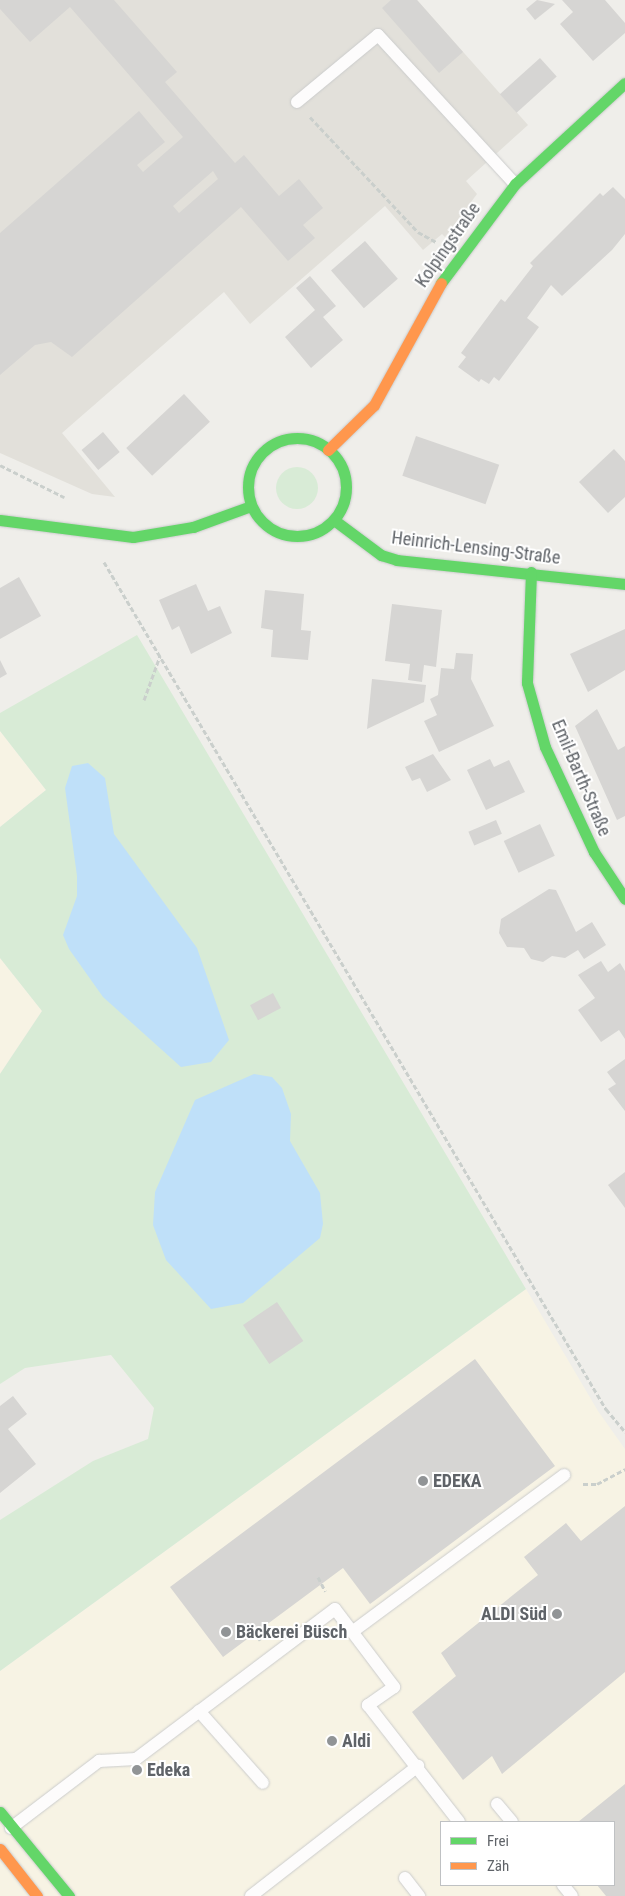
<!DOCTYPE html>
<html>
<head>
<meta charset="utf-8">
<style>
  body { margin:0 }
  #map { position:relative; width:625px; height:1896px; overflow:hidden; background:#efeeea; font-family:"Roboto Condensed",sans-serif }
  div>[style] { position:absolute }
  .commercial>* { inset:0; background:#f7f3e4 }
  .education>* { inset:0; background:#e2e0da }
  .green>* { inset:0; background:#d8ebd6 }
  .round { border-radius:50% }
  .water>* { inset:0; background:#bfe0f9 }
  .building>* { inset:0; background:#d6d5d3; transform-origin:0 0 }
  .path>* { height:3px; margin-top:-1.5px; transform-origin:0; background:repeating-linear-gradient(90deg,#cacfcc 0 5px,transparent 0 7.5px) }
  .roads { filter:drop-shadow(0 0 1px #cbcccc) drop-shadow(0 0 1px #cbcccc) }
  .lane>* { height:12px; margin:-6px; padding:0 6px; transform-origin:6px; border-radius:6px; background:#fdfcfc }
  .fast>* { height:11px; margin:-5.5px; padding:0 5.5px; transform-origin:5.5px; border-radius:5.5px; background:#63d668 }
  .fast>.ring { margin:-5.5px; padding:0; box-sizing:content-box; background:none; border:11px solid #63d668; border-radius:50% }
  .slow>* { height:11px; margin:-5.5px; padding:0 5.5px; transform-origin:5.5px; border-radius:5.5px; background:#ff974d }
  .dots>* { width:14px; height:14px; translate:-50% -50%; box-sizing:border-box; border:2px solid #fff; border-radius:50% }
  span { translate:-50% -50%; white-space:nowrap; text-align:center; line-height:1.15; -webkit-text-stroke:4px #fff; paint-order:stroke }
  .street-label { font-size:18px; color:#5f6368 }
  .poi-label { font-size:18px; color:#5f6368; font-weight:700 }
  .left { translate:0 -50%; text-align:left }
  .right { translate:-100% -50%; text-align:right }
  .legend { position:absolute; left:440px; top:1821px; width:175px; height:65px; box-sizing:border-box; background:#fff; border:1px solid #bfc1c3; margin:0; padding:6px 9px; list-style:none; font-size:15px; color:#5f6368 }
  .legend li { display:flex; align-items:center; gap:10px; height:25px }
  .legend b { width:25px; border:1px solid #bfc1c3 }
</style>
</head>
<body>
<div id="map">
  <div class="commercial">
    <i style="clip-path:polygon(0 731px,46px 790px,0 827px)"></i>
    <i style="clip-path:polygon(0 958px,42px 1011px,0 1074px)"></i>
    <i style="clip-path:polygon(evenodd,526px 1289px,598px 1411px,625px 1449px,625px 1896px,0 1896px,0 1671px,526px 1289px,441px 1822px,614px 1822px,614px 1885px,441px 1885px,441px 1822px)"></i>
  </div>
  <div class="education">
    <i style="clip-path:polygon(0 0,417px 0,528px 125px,466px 181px,477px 194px,445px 237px,442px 234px,423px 250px,385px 206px,250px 324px,224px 292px,62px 433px,115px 497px,92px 494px,0 453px)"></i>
  </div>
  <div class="green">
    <i class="round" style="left:276px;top:467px;width:42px;height:42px"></i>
    <i style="clip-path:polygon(137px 635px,526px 1289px,0 1671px,0 1520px,93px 1461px,148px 1439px,154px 1408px,111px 1355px,25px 1368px,0 1384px,0 1074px,42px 1011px,0 958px,0 827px,46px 790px,0 731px,0 713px)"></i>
  </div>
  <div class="water">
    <i style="clip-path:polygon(88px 763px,105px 778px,114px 834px,197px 948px,229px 1040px,211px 1062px,181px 1067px,103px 997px,69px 949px,63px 935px,77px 896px,77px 876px,65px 788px,72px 766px)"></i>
    <i style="clip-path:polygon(254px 1074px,272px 1077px,282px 1088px,291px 1114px,290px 1141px,320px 1193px,323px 1224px,320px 1238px,243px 1303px,211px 1309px,166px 1260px,153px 1225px,155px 1192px,195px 1100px)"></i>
  </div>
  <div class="building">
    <i style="clip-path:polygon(evenodd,0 0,114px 0,177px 72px,165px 82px,235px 163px,244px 155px,279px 196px,299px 179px,323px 208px,303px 225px,315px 238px,288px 261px,241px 207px,72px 357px,51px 342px,35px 345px,0 375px,0 233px,139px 111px,165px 142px,137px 165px,143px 172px,183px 137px,70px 7px,30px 42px,0 9px,0 0,213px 171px,218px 179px,179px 213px,173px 206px,213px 171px)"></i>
    <i style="clip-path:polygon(391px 0,417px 0,463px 52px,439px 73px,382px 8px)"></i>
    <i style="clip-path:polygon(537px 0,555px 4px,535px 20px,526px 9px)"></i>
    <i style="clip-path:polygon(562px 0,605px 0,625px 23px,625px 33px,593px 61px,560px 24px,573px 12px)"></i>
    <i style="left:540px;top:58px;width:25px;height:54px;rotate:48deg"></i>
    <i style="clip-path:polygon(613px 187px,625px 199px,625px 234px,612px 250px,562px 296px,551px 285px,527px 318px,539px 327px,499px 381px,494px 377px,489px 384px,481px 379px,479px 382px,458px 367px,466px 357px,461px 353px,501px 299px,505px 302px,533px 266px,530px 263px,600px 193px,603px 196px)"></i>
    <i style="left:365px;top:241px;width:50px;height:45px;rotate:49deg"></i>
    <i style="clip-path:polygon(310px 276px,336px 306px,323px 317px,343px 340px,311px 368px,285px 337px,315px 310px,296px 288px)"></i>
    <i style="left:184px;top:394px;width:38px;height:79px;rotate:47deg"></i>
    <i style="left:103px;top:432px;width:26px;height:28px;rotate:50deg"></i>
    <i style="left:416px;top:436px;width:88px;height:42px;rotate:19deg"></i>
    <i style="clip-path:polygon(614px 449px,625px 461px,625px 497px,608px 513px,579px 482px)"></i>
    <i style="clip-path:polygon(19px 577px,41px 616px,0 639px,0 588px)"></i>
    <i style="clip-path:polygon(196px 584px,208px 611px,220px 606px,232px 633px,191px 654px,179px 626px,172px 630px,159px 600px)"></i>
    <i style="clip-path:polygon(265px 590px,304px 594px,301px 630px,311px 631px,308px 660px,271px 657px,273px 630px,261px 628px)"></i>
    <i style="clip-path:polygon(392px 604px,442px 610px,436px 667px,424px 665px,422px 682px,408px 680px,410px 664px,385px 661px)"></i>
    <i style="clip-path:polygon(625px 629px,625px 670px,588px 692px,570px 654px)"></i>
    <i style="clip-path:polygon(456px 653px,473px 654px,471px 679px,494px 726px,439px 752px,424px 721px,437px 715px,430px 699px,438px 695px,441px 668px,454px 669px)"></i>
    <i style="clip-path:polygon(0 660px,7px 674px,0 678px)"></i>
    <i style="clip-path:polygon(372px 679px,426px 685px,424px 702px,367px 729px)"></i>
    <i style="clip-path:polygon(597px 709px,618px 750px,625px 746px,625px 816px,617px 820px,575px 726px)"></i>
    <i style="clip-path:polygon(433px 754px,451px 780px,427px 792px,420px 778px,412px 781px,405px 767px)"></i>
    <i style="clip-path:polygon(490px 759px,494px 767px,509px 760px,525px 792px,486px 810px,467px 770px)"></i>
    <i style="left:496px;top:820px;width:15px;height:30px;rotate:67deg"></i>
    <i style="left:540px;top:824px;width:35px;height:40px;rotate:65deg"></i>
    <i style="clip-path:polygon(549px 889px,556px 890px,576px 932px,592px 922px,606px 945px,584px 959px,578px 950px,565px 958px,552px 956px,543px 962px,531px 959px,524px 948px,507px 947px,499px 933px,501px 919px)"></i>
    <i style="clip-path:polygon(601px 961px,608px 972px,620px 963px,625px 971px,625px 1039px,619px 1030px,601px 1042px,578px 1010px,595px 998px,578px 975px)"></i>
    <i style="left:273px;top:993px;width:17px;height:26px;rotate:62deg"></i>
    <i style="clip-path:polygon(625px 1059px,625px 1111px,608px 1089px,616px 1084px,607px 1072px)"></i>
    <i style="clip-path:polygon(625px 1172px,625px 1208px,608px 1185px)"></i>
    <i style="left:277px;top:1302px;width:47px;height:41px;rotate:56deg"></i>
    <i style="clip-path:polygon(475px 1359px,555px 1466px,370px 1604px,343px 1568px,223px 1657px,170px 1587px)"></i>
    <i style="clip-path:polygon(13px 1396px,27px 1414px,8px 1429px,36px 1464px,0 1493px,0 1406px)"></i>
    <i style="clip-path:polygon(625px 1506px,625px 1672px,502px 1774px,492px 1756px,463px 1780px,412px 1712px,456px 1676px,441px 1653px,538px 1575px,524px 1557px,566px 1523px,581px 1541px)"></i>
    <i style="clip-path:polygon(625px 1784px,625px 1896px,606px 1896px,597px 1885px,614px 1885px,614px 1822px,578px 1822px)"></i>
  </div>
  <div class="path">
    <i style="left:310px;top:117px;width:158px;rotate:46.8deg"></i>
    <i style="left:418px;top:232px;width:21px;rotate:29deg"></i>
    <i style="left:0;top:465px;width:72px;rotate:26.6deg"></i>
    <i style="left:104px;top:562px;width:985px;rotate:59.35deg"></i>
    <i style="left:606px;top:1409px;width:30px;rotate:50deg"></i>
    <i style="left:144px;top:700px;width:47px;rotate:-70deg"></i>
    <i style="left:583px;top:1484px;width:14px"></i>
    <i style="left:597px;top:1484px;width:32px;rotate:-28deg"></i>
    <i style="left:318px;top:1577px;width:16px;rotate:63deg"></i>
    <i style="left:254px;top:1630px;width:12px;rotate:59deg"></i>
  </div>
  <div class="roads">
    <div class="lane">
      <i style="left:297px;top:102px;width:105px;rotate:-39.6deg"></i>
      <i style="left:378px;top:35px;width:202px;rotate:47.4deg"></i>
      <i style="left:352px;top:1632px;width:264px;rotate:-36.5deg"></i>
      <i style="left:199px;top:1711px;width:96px;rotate:48.4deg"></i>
      <i style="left:497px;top:1804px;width:23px;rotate:50deg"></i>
      <i style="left:11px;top:1828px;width:111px;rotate:-37.3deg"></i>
      <i style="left:99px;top:1761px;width:37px;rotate:-3deg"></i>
      <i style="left:136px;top:1759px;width:249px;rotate:-37deg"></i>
      <i style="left:335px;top:1609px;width:98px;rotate:52.9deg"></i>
      <i style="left:394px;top:1687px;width:32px;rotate:145deg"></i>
      <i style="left:368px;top:1705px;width:148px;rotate:52.1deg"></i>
      <i style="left:405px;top:1878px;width:23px;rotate:52deg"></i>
      <i style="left:563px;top:1885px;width:14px;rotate:51deg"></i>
      <i style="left:251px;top:1896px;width:212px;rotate:-37.9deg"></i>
    </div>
    <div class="fast">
      <i style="left:441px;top:283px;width:124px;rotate:-53.2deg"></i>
      <i style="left:515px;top:184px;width:149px;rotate:-42.6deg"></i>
      <i class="ring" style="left:248px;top:438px;width:87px;height:87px"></i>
      <i style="left:0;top:520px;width:134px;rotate:7.3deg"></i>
      <i style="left:133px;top:537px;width:61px;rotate:-9.5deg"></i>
      <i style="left:193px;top:527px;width:62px;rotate:-19.9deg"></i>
      <i style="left:334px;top:520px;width:59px;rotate:36.7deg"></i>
      <i style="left:381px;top:555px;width:17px;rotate:17deg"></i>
      <i style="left:397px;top:560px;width:229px;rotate:6deg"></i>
      <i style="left:531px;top:572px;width:111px;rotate:92.1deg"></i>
      <i style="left:527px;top:683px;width:66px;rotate:74.3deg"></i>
      <i style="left:545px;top:747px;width:116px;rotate:65deg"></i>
      <i style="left:594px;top:852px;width:56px;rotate:56.6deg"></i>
      <i style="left:0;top:1812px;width:109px;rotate:50.6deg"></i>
    </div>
    <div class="slow">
      <i style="left:328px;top:450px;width:64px;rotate:-44.4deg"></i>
      <i style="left:374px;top:405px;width:139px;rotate:-61.2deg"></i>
      <i style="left:0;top:1849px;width:60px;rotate:51.8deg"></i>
    </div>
  </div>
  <div class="dots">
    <i style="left:423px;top:1481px;background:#919496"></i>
    <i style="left:557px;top:1614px;background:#919496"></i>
    <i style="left:226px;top:1632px;background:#919496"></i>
    <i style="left:332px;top:1741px;background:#919496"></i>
    <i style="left:137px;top:1770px;background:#919496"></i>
  </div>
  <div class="street-label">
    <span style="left:448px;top:245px;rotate:-55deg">Kolpingstraße</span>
    <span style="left:476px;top:548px;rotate:7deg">Heinrich-Lensing-Straße</span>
    <span style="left:581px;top:778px;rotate:67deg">Emil-Barth-Straße</span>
  </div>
  <div class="poi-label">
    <span class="left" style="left:433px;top:1481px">EDEKA</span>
    <span class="right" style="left:547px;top:1614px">ALDI Süd</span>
    <span class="left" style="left:236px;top:1632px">Bäckerei Büsch</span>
    <span class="left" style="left:342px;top:1741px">Aldi</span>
    <span class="left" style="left:147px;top:1770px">Edeka</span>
  </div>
  <ul class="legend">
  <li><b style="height:6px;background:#63d668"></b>Frei</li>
  <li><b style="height:6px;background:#ff974d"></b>Zäh</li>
  </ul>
</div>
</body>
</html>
